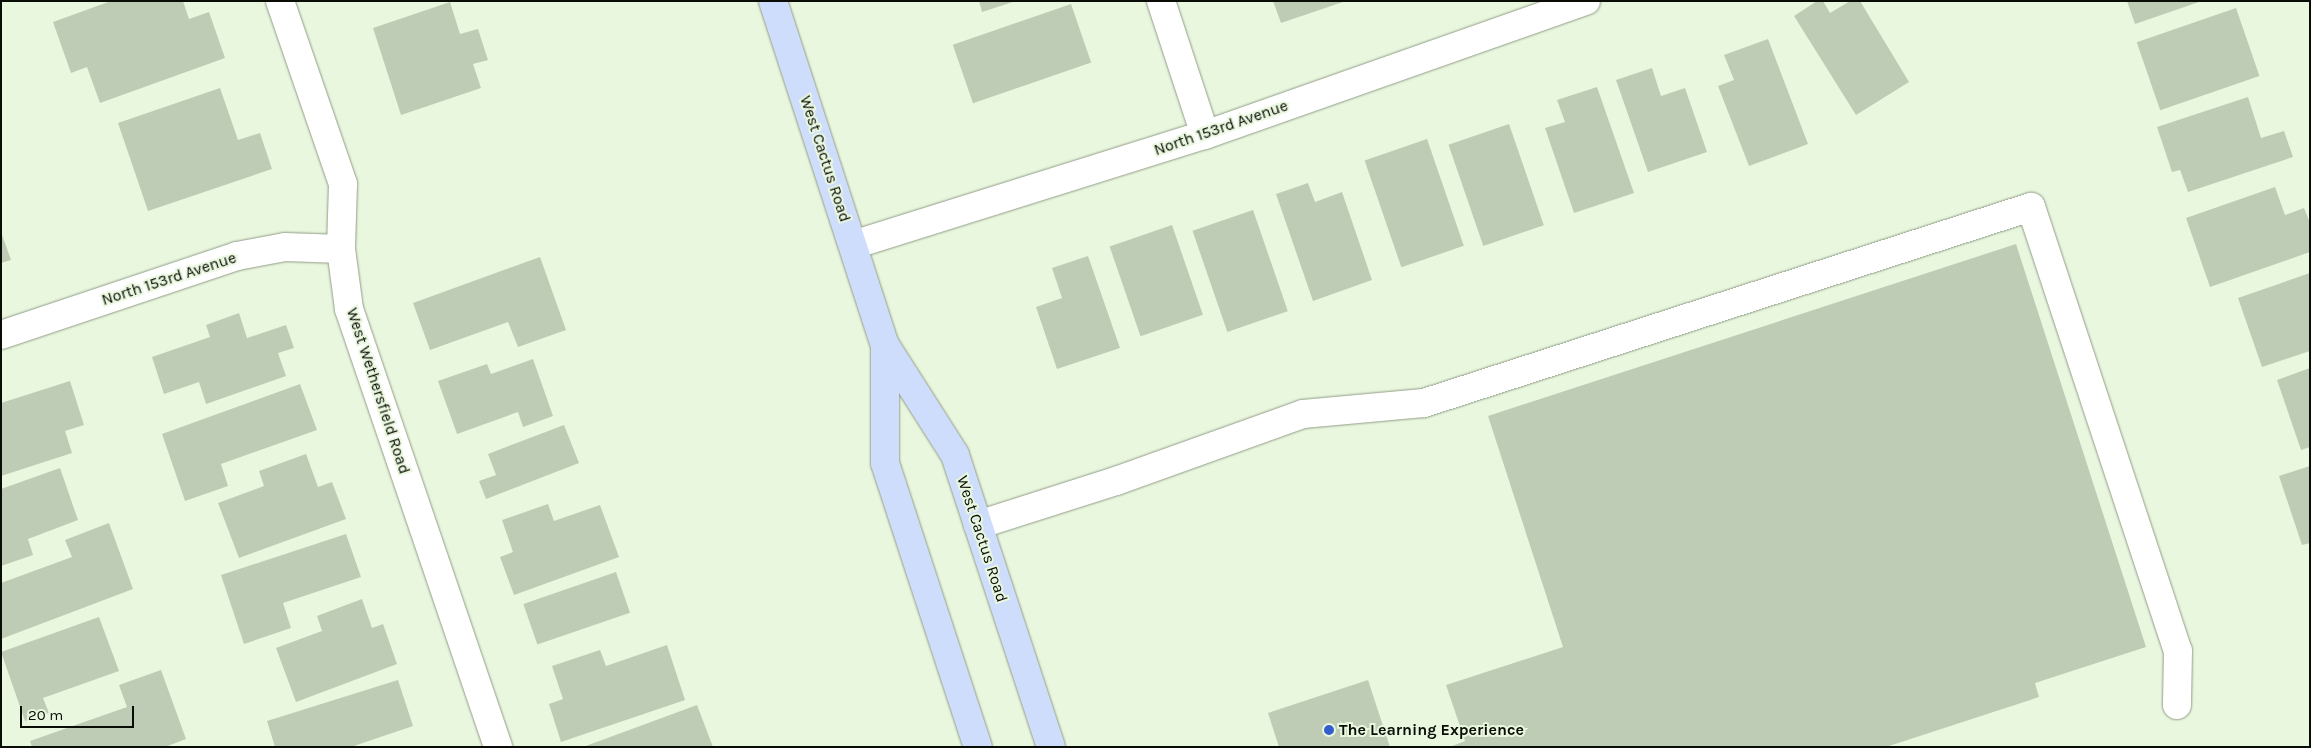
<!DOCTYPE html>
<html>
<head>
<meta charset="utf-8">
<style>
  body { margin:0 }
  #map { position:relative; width:2311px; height:748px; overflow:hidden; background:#eaf7df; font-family:Karla,sans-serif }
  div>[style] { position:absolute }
  .building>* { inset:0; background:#bfccb5; transform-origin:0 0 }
  .roads { filter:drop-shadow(0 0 1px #919d87) drop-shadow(0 0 1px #919d87) }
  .minor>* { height:28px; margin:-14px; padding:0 14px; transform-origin:14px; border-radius:14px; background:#fff }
  .major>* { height:28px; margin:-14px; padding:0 14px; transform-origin:14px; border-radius:14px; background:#ceddfb }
  .dots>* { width:14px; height:14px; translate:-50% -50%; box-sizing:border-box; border:2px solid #eaf7df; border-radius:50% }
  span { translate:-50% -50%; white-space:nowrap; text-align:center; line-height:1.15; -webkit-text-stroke:4px #eaf7df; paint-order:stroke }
  .street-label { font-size:16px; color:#090d06 }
  .poi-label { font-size:16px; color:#090d06; font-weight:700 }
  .left { translate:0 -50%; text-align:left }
  .frame { position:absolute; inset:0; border:2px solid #090d06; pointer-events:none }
  .scale { position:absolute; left:20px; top:706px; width:114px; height:22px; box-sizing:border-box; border:2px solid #090d06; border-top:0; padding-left:6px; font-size:15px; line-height:18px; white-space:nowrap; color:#090d06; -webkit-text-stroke:4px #eaf7df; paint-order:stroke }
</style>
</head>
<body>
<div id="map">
  <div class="building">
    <i style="clip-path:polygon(111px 1px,183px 1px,189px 19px,209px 12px,225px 58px,100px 103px,87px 67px,71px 73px,53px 22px)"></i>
    <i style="clip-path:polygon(979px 1px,1013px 1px,1013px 2px,982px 12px)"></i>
    <i style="clip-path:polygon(1273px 1px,1343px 1px,1343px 2px,1281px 23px)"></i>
    <i style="clip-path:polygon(1817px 1px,1823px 1px,1830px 13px,1850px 1px,1860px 1px,1909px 82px,1856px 115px,1794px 16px)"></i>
    <i style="clip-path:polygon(2127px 1px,2199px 1px,2199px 2px,2135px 24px)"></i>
    <i style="clip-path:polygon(450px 2px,460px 34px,478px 29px,488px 60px,473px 64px,481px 88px,401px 115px,373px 28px)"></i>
    <i style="left:1071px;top:4px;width:62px;height:125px;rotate:71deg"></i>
    <i style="left:2236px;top:8px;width:72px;height:105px;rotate:71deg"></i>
    <i style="clip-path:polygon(1768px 39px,1808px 144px,1749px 166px,1718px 86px,1734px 80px,1724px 55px)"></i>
    <i style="clip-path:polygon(1652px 68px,1661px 96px,1685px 88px,1707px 152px,1648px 172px,1616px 80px)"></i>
    <i style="clip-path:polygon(1597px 87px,1634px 193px,1574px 213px,1545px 128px,1565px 122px,1557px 100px)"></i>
    <i style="clip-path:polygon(220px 88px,238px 140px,260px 133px,272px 169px,148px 211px,118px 123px)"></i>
    <i style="clip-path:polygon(2248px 97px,2261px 138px,2284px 131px,2293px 157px,2188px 192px,2180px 170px,2172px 172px,2157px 127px)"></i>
    <i style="left:1509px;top:124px;width:107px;height:64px;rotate:71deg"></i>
    <i style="left:1427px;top:139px;width:113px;height:66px;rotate:71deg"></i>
    <i style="clip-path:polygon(1308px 183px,1315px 202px,1342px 192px,1372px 280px,1313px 301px,1276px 194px)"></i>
    <i style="clip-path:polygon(2275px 187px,2285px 215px,2304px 208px,2310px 223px,2310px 252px,2210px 287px,2186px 218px)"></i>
    <i style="left:1253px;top:210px;width:107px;height:64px;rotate:71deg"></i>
    <i style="left:1172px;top:225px;width:95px;height:66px;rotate:71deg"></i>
    <i style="clip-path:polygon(1px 232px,11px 260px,1px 263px)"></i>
    <i style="clip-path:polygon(2016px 244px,2146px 647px,2035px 683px,2039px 697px,1886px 747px,1450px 747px,1465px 741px,1446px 685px,1563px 647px,1488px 416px)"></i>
    <i style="clip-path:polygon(1088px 256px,1120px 348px,1057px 369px,1036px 307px,1062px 298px,1052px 268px)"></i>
    <i style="clip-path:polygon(540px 257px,566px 330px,518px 347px,508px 322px,430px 350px,413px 303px)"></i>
    <i style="clip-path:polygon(2310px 273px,2310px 351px,2262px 367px,2238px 298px)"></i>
    <i style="clip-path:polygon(239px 313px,247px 338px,286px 325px,294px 348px,278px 353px,286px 376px,206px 404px,199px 382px,164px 394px,152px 357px,210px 337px,206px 325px)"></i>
    <i style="clip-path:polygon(533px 359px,553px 416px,523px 427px,518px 412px,457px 434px,438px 381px,487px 364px,491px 374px)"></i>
    <i style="clip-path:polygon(2310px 368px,2310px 447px,2301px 450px,2277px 380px)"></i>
    <i style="clip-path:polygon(70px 381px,84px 425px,65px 431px,72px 453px,1px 476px,1px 403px)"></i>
    <i style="clip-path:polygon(300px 384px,317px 430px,221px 464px,228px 486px,185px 501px,162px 434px)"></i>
    <i style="clip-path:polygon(564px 425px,579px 463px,486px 499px,479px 481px,496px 475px,488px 454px)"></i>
    <i style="clip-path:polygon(306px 454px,318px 487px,332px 482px,346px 519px,239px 558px,218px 503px,264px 486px,259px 471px)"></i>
    <i style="clip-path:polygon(2310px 466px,2310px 543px,2302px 545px,2279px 476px)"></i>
    <i style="clip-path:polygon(60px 468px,78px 520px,28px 539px,33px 555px,1px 566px,1px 489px)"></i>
    <i style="clip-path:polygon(548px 504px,554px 521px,600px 505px,619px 557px,514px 595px,500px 557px,513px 552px,502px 520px)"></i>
    <i style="clip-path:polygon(109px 523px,133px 589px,1px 639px,1px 583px,72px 557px,65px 540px)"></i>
    <i style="clip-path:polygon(346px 534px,361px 577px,283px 603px,291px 628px,244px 644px,221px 575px)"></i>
    <i style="left:616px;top:572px;width:43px;height:98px;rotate:71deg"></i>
    <i style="clip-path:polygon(362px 599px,372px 628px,383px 624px,397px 664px,296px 702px,276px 648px,322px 631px,317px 616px)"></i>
    <i style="clip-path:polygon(99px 617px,119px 671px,43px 698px,49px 713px,25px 721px,1px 652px)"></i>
    <i style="clip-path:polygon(667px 645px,685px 700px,561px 742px,549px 704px,563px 699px,552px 666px,600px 650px,606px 666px)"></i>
    <i style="clip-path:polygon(161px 670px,186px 739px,165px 747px,32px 747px,30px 741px,127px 707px,119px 685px)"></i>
    <i style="clip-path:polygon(398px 680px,413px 726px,351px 747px,275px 747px,267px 721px)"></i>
    <i style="clip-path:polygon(1368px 680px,1390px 747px,1279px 747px,1268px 713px)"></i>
    <i style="clip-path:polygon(697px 705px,713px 747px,583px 747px)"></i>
  </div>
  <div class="roads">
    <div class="minor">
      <i style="left:280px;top:1px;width:194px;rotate:71deg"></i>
      <i style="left:343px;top:184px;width:65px;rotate:91.8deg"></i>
      <i style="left:341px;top:249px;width:61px;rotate:82.4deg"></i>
      <i style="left:349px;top:309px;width:463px;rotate:71.2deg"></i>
      <i style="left:1161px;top:1px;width:141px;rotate:71.8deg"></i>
      <i style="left:853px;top:245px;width:369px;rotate:-17.4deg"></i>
      <i style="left:1205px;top:135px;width:404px;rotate:-19.4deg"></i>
      <i style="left:1px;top:335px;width:249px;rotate:-18.5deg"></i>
      <i style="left:237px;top:256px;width:49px;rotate:-10.6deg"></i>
      <i style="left:285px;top:247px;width:56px;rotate:2deg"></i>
      <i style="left:978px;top:525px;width:145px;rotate:-17.7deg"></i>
      <i style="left:1116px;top:481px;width:199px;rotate:-19.7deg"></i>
      <i style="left:1303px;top:414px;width:121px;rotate:-5.2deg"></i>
      <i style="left:1424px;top:403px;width:638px;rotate:-17.9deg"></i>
      <i style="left:2031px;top:207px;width:468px;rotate:71.7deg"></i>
      <i style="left:2178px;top:651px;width:54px;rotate:91.1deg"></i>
    </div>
    <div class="major">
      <i style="left:773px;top:1px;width:362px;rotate:72deg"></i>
      <i style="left:885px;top:345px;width:130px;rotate:57.5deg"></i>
      <i style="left:955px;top:455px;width:307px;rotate:71.8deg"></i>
      <i style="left:885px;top:345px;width:118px;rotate:90deg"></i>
      <i style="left:885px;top:463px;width:299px;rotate:71.9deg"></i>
    </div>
  </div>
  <div class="dots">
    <i style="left:1329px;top:730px;background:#345dcd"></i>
  </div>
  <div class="street-label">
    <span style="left:1221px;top:128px;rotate:-19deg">North 153rd Avenue</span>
    <span style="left:825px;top:159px;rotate:72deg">West Cactus Road</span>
    <span style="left:169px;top:279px;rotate:-18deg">North 153rd Avenue</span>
    <span style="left:378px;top:391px;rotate:72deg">West Wethersfield Road</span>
    <span style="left:982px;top:539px;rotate:72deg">West Cactus Road</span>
  </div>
  <div class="poi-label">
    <span class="left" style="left:1339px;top:730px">The Learning Experience</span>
  </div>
  <div class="frame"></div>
  <div class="scale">20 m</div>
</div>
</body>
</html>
